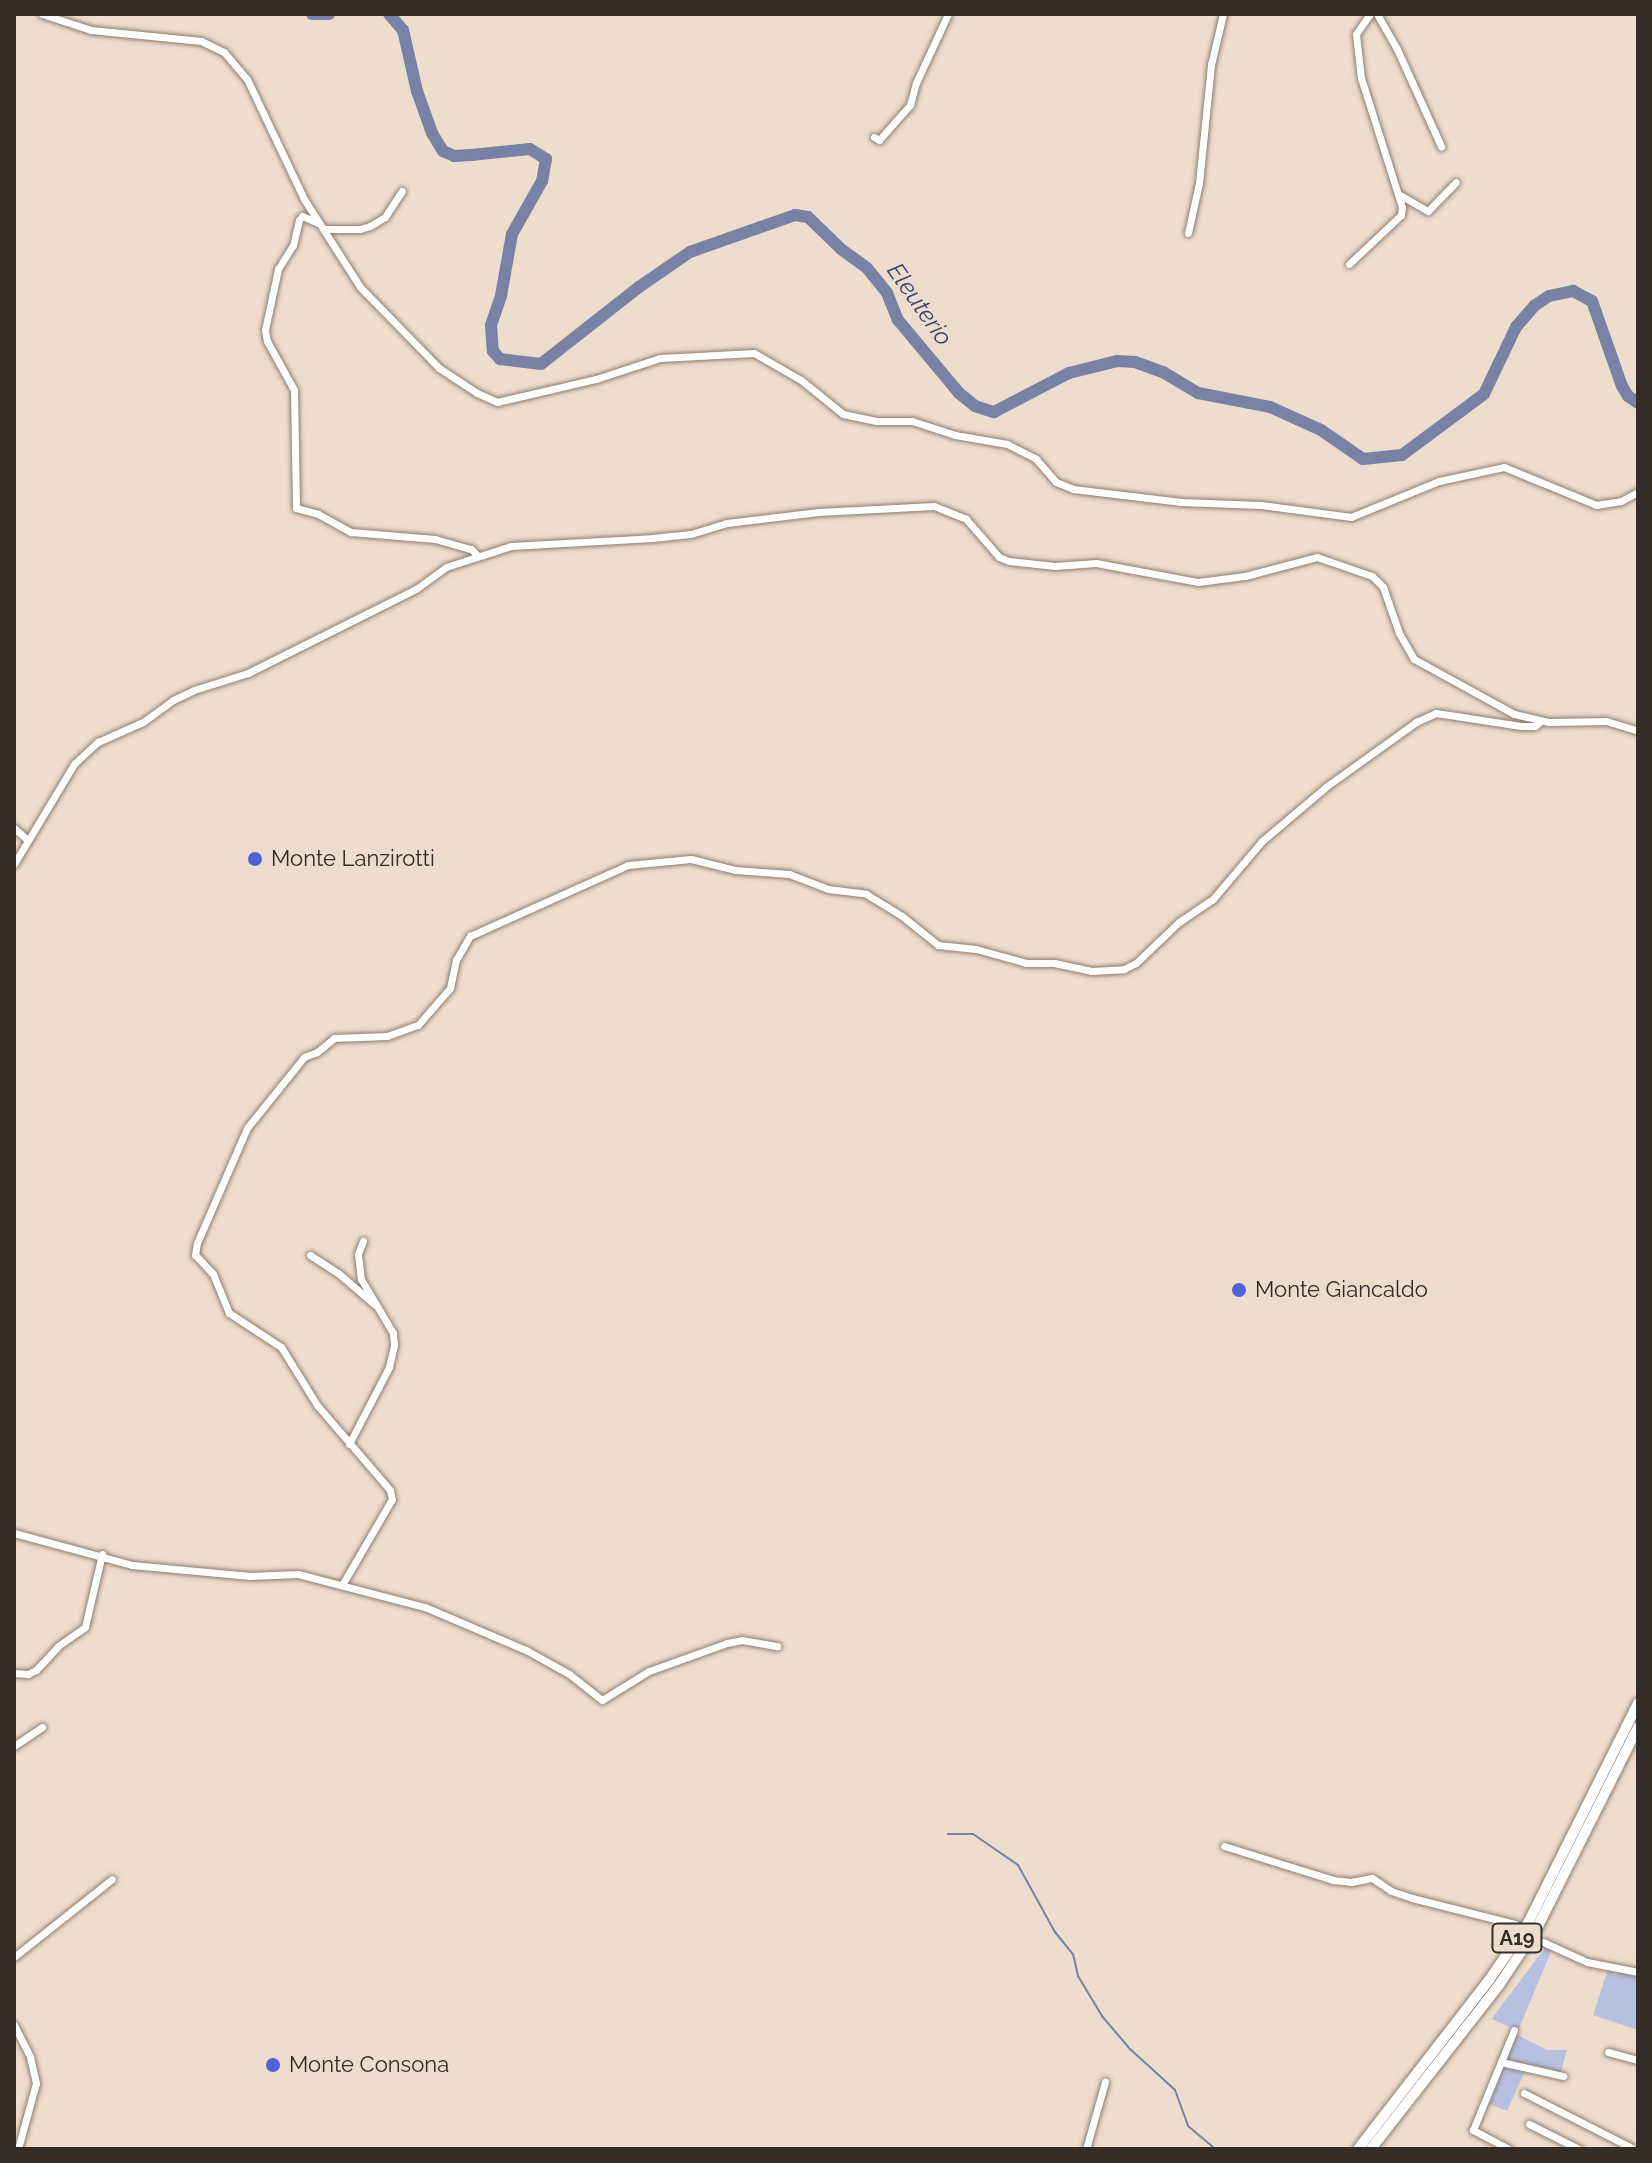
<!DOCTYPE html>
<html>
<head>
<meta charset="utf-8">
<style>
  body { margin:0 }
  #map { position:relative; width:1652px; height:2163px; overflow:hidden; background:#eedccc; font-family:Raleway,sans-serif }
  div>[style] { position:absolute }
  .green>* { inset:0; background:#b6c0e1 }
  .stream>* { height:2px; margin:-1px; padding:0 1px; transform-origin:1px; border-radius:1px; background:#7882a4 }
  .river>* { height:12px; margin:-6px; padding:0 6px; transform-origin:6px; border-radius:6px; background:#7882a4 }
  .roads { filter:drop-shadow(0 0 2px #8c7d6e) drop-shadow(0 0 2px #8c7d6e) }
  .minor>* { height:7px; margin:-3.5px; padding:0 3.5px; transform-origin:3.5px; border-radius:3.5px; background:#fff }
  .highway>* { height:10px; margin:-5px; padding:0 5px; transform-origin:5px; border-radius:5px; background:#fff }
  .dots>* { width:22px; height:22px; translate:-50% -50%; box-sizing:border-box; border:4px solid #eedccc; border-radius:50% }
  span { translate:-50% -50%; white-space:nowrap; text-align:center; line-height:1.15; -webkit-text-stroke:8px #eedccc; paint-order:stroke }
  .shield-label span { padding:2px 6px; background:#eedccc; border:2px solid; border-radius:6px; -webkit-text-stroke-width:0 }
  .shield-label { font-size:20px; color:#342d27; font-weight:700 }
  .poi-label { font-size:22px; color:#342d27 }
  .left { translate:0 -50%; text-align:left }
  .water-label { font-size:24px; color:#394475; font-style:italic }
  .frame { position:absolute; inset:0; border:16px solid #342d27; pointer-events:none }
</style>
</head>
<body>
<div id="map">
  <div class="green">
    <i style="clip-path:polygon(1541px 1944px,1552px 1949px,1518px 2031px,1492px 2019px,1490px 2021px,1544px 1949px)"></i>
    <i style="clip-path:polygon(1608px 1969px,1616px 1975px,1619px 1972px,1638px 1975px,1638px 2030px,1593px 2015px)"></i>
    <i style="clip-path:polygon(1516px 2034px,1547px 2050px,1567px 2050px,1561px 2072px,1506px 2059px)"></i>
    <i style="clip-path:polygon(1504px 2067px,1525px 2071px,1507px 2111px,1489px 2104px)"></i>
  </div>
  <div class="stream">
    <i style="left:948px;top:1834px;width:25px"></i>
    <i style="left:973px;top:1834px;width:55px;rotate:34.6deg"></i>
    <i style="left:1018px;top:1865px;width:77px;rotate:61.1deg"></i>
    <i style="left:1055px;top:1932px;width:28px;rotate:51deg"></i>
    <i style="left:1073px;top:1954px;width:23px;rotate:77deg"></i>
    <i style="left:1078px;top:1976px;width:47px;rotate:59deg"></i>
    <i style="left:1102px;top:2016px;width:43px;rotate:49.7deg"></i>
    <i style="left:1130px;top:2049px;width:61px;rotate:42.3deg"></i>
    <i style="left:1175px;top:2090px;width:38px;rotate:70deg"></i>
    <i style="left:1188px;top:2126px;width:35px;rotate:40deg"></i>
  </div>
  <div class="river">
    <i style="left:312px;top:14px;width:17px"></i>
    <i style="left:389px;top:14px;width:21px;rotate:49deg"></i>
    <i style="left:403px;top:30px;width:63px;rotate:77.1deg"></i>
    <i style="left:417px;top:91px;width:45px;rotate:70.3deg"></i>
    <i style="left:432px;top:133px;width:21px;rotate:59deg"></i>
    <i style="left:443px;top:151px;width:12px;rotate:24deg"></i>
    <i style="left:454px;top:156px;width:17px;rotate:-3deg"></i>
    <i style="left:471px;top:155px;width:59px;rotate:-5.8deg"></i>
    <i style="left:530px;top:149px;width:19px;rotate:32deg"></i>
    <i style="left:546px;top:159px;width:22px;rotate:100deg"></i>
    <i style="left:542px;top:181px;width:61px;rotate:119.5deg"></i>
    <i style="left:512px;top:234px;width:63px;rotate:100.1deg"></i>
    <i style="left:501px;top:296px;width:31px;rotate:109deg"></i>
    <i style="left:491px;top:325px;width:26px;rotate:86deg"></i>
    <i style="left:493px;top:351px;width:11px;rotate:49deg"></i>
    <i style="left:500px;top:359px;width:41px;rotate:7deg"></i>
    <i style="left:541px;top:364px;width:125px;rotate:-38.2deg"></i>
    <i style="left:639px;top:287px;width:62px;rotate:-34.5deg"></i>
    <i style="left:690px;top:252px;width:111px;rotate:-19.4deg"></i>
    <i style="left:795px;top:215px;width:13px;rotate:9deg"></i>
    <i style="left:808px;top:217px;width:46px;rotate:44.1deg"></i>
    <i style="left:841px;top:249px;width:32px;rotate:36deg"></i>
    <i style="left:867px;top:268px;width:32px;rotate:51deg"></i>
    <i style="left:887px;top:293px;width:29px;rotate:68deg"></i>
    <i style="left:898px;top:320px;width:95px;rotate:50.1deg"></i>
    <i style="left:959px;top:393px;width:21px;rotate:39deg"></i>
    <i style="left:975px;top:406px;width:20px;rotate:18deg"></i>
    <i style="left:994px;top:412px;width:85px;rotate:-27.5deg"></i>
    <i style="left:1069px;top:373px;width:49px;rotate:-14deg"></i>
    <i style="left:1117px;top:361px;width:18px;rotate:3deg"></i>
    <i style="left:1135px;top:362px;width:30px;rotate:20deg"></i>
    <i style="left:1163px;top:372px;width:41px;rotate:31deg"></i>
    <i style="left:1198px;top:393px;width:73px;rotate:11deg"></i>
    <i style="left:1270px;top:407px;width:56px;rotate:24.3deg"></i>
    <i style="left:1321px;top:430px;width:51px;rotate:34.6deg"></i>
    <i style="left:1363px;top:459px;width:39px;rotate:-6deg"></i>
    <i style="left:1402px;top:455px;width:102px;rotate:-36.6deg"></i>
    <i style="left:1484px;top:394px;width:74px;rotate:-64.5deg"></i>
    <i style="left:1516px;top:327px;width:28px;rotate:-49deg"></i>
    <i style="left:1534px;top:306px;width:18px;rotate:-34deg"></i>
    <i style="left:1549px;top:296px;width:25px;rotate:-12deg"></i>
    <i style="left:1573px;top:291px;width:21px;rotate:28deg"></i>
    <i style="left:1592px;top:301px;width:90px;rotate:70.6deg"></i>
    <i style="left:1622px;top:386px;width:12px;rotate:59deg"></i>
    <i style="left:1628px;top:396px;width:12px;rotate:35deg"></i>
  </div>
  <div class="roads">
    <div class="minor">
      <i style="left:42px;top:14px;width:52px;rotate:18.1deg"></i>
      <i style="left:91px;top:30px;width:111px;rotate:5.7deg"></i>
      <i style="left:201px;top:41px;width:25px;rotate:26deg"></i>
      <i style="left:224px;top:52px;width:35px;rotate:50deg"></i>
      <i style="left:247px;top:79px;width:133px;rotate:64.6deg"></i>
      <i style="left:304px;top:199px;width:104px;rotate:57.5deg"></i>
      <i style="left:360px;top:287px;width:113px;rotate:45.7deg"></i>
      <i style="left:439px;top:368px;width:45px;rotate:33.3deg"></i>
      <i style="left:477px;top:393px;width:22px;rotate:24deg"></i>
      <i style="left:497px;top:402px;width:102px;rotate:-13.1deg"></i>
      <i style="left:596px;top:379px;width:67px;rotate:-18.2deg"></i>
      <i style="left:660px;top:358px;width:94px;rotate:-3deg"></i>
      <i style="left:754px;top:353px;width:54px;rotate:29.9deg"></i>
      <i style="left:801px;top:380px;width:54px;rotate:39deg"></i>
      <i style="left:843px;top:414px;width:35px;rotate:12deg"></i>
      <i style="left:877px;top:421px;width:35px"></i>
      <i style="left:912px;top:421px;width:45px;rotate:18deg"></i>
      <i style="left:955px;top:435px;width:53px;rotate:9.8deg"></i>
      <i style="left:1007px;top:444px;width:33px;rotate:27deg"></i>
      <i style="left:1036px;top:459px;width:30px;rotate:49deg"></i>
      <i style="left:1056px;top:482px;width:18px;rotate:22deg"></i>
      <i style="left:1073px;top:489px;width:109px;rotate:6.9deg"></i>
      <i style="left:1181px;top:502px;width:80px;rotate:2.1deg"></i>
      <i style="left:1261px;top:505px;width:91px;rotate:7.6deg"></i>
      <i style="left:1351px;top:517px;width:95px;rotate:-22.2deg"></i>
      <i style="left:1439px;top:481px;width:66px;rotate:-12.2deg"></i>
      <i style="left:1504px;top:467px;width:100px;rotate:22.4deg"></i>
      <i style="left:1596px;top:505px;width:25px;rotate:-9deg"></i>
      <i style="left:1621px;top:501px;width:19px;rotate:-28deg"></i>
      <i style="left:1377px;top:14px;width:40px;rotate:60.3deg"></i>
      <i style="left:1397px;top:49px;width:107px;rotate:65.6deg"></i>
      <i style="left:874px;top:137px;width:6px;rotate:31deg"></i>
      <i style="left:879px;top:140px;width:47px;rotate:-48.5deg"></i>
      <i style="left:910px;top:105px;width:23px;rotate:-75deg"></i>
      <i style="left:916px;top:83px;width:76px;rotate:-65.1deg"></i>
      <i style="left:1400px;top:195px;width:32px;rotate:30deg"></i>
      <i style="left:1428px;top:211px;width:40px;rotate:-46deg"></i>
      <i style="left:318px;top:223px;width:17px;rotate:-156deg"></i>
      <i style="left:302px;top:216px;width:5px;rotate:127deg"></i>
      <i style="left:299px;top:220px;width:26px;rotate:103deg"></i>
      <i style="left:293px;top:245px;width:28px;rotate:122deg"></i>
      <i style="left:278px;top:269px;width:62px;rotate:102deg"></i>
      <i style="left:265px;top:330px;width:11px;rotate:80deg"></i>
      <i style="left:267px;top:341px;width:56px;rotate:61.1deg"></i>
      <i style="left:294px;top:390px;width:118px;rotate:89deg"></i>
      <i style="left:296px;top:508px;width:23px;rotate:15deg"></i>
      <i style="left:318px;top:514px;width:38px;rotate:29deg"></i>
      <i style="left:351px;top:532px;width:84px;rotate:4.8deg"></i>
      <i style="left:435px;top:539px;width:37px;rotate:16deg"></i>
      <i style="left:471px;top:549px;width:8px;rotate:45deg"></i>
      <i style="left:324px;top:229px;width:36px"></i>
      <i style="left:360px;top:229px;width:10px;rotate:-17deg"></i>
      <i style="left:370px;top:226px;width:17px;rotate:-31deg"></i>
      <i style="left:385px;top:217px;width:31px;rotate:-57deg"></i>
      <i style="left:1188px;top:233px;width:51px;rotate:-77.6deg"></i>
      <i style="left:1199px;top:183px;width:119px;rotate:-84.2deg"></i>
      <i style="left:1211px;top:65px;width:52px;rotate:-76.8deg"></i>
      <i style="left:1349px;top:264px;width:71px;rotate:-43.3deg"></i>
      <i style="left:1401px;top:215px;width:8px;rotate:-83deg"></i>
      <i style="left:1402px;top:207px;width:135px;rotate:-107.6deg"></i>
      <i style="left:1361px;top:78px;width:44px;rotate:-96.5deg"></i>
      <i style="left:1356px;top:34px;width:24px;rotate:-55deg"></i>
      <i style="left:14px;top:828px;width:18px;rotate:41deg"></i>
      <i style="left:14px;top:864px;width:117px;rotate:-59deg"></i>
      <i style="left:74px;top:764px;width:33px;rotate:-43deg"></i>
      <i style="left:98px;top:742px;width:49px;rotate:-24deg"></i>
      <i style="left:143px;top:722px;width:37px;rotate:-36deg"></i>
      <i style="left:173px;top:700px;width:23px;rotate:-25deg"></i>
      <i style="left:194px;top:690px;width:57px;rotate:-17.5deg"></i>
      <i style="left:248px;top:673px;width:188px;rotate:-26.6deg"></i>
      <i style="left:416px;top:589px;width:37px;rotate:-36deg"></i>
      <i style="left:446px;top:567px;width:68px;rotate:-17.9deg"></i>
      <i style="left:511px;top:546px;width:141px;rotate:-3.2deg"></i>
      <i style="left:652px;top:538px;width:39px;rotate:-6deg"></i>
      <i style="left:691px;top:534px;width:38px;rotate:-17deg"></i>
      <i style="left:727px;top:523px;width:92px;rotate:-6.9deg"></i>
      <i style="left:818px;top:512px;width:116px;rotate:-3deg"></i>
      <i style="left:934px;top:506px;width:35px;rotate:22deg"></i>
      <i style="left:966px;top:519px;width:50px;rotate:49deg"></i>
      <i style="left:999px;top:557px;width:11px;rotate:22deg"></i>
      <i style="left:1009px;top:561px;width:46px;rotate:6.2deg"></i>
      <i style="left:1055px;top:566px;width:41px;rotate:-4.2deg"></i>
      <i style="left:1096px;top:563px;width:104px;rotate:10.6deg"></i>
      <i style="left:1198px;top:582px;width:47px;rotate:-7.3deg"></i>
      <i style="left:1245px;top:576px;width:74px;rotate:-14.8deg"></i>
      <i style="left:1317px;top:557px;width:58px;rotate:19.1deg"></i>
      <i style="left:1372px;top:576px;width:16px;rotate:45deg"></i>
      <i style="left:1383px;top:587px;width:49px;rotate:70.8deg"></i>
      <i style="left:1399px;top:633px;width:30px;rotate:60deg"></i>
      <i style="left:1414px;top:659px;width:114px;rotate:28.8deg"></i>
      <i style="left:1514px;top:714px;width:36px;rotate:13deg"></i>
      <i style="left:1549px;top:722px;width:57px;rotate:-1deg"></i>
      <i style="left:1606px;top:721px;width:34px;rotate:17deg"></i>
      <i style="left:310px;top:1255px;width:33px;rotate:33deg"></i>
      <i style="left:338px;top:1273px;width:48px;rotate:40.7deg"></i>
      <i style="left:349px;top:1444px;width:87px;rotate:-62.5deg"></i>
      <i style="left:389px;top:1367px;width:23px;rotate:-77deg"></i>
      <i style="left:394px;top:1345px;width:12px;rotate:-95deg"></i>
      <i style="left:393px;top:1333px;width:63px;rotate:-120.7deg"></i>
      <i style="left:361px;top:1279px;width:25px;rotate:-97deg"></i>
      <i style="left:358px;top:1254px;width:14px;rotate:-69deg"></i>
      <i style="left:14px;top:1533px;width:122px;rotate:15.2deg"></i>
      <i style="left:132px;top:1565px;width:119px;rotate:5.3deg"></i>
      <i style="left:250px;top:1576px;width:48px;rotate:-2.4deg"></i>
      <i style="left:298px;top:1574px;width:131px;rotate:14.6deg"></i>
      <i style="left:425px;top:1607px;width:110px;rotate:23.1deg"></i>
      <i style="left:526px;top:1650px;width:49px;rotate:29.2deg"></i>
      <i style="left:569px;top:1674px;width:42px;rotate:38.2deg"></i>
      <i style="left:602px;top:1700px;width:55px;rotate:-31.7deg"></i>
      <i style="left:649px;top:1671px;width:83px;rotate:-19.7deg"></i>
      <i style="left:727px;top:1643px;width:15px;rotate:-11deg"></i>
      <i style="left:742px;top:1640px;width:36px;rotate:10deg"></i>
      <i style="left:342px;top:1585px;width:99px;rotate:-59.8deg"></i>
      <i style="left:392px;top:1499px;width:9px;rotate:-103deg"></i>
      <i style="left:390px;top:1490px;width:112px;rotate:-130.7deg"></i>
      <i style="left:317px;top:1405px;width:68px;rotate:-121.8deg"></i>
      <i style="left:281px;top:1347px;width:62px;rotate:-146.8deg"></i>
      <i style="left:229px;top:1313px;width:42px;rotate:-112.3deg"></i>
      <i style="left:213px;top:1274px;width:26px;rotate:-133deg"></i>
      <i style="left:195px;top:1255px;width:12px;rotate:-81deg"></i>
      <i style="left:197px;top:1243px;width:125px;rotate:-66.5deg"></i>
      <i style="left:247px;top:1128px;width:91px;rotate:-51.2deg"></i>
      <i style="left:304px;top:1057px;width:14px;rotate:-21deg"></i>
      <i style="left:317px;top:1052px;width:22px;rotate:-39deg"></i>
      <i style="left:334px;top:1038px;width:53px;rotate:-2.2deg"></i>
      <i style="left:387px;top:1036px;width:33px;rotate:-20deg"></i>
      <i style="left:418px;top:1025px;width:49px;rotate:-49.1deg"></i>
      <i style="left:450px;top:988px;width:29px;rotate:-78deg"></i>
      <i style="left:456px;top:960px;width:28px;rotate:-60deg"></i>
      <i style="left:470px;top:936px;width:173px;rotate:-24.2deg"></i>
      <i style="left:628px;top:865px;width:63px;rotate:-5.4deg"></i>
      <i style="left:691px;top:859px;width:45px;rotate:14deg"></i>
      <i style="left:735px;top:870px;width:54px;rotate:4.2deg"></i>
      <i style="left:789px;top:874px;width:42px;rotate:21deg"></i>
      <i style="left:828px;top:889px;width:38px;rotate:7deg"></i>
      <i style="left:866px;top:894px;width:42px;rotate:31.4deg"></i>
      <i style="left:902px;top:916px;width:46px;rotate:38.9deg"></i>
      <i style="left:938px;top:945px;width:38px;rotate:6deg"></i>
      <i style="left:976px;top:949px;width:52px;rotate:15.6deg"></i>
      <i style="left:1026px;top:963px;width:28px"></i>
      <i style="left:1054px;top:963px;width:38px;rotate:12deg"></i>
      <i style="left:1091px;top:971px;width:33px;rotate:-3deg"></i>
      <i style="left:1124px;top:969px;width:13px;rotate:-27deg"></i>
      <i style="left:1136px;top:963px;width:59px;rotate:-43.6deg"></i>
      <i style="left:1179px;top:922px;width:41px;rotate:-34.1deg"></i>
      <i style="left:1213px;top:899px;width:76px;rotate:-49.8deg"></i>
      <i style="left:1262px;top:841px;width:85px;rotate:-40.2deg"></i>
      <i style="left:1327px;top:786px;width:110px;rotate:-35.7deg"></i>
      <i style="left:1416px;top:722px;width:22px;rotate:-24deg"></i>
      <i style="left:1436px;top:713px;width:86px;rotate:8.7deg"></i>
      <i style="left:1521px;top:726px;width:14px"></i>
      <i style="left:1535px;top:726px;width:8px;rotate:-40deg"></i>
      <i style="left:14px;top:1673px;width:14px;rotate:4deg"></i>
      <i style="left:28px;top:1674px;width:9px;rotate:-27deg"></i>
      <i style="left:36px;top:1670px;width:33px;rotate:-47deg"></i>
      <i style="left:58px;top:1646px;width:33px;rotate:-35deg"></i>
      <i style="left:85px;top:1627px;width:75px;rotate:-76.9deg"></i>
      <i style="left:14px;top:1746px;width:34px;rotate:-34deg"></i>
      <i style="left:1224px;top:1846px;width:114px;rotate:17.3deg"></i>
      <i style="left:1333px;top:1880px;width:18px;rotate:6deg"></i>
      <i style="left:1351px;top:1882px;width:21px;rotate:-11deg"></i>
      <i style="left:1372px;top:1878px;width:23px;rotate:34deg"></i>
      <i style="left:1391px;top:1891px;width:22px;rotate:18deg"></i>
      <i style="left:1412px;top:1898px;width:106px;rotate:14.2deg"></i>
      <i style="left:1543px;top:1942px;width:48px;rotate:24.4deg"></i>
      <i style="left:1587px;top:1962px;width:52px;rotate:11.1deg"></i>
      <i style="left:14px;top:1957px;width:125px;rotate:-38.5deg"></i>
      <i style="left:14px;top:2025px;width:36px;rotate:63deg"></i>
      <i style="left:30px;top:2057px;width:27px;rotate:77deg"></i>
      <i style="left:36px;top:2083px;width:68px;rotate:105.3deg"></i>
      <i style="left:1608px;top:2052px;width:31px;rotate:15deg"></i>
      <i style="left:1501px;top:2062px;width:64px;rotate:12.7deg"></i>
      <i style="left:1524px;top:2093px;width:121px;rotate:27deg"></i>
      <i style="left:1529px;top:2124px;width:56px;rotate:26.6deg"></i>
      <i style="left:1086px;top:2149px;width:70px;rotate:-74.2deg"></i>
      <i style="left:1509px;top:2149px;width:41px;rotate:-152.2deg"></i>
      <i style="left:1473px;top:2130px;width:108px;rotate:-67.7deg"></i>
    </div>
    <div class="highway">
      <i style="left:1358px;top:2149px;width:214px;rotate:-52.2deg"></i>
      <i style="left:1489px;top:1980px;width:67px;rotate:-55.4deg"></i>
      <i style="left:1527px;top:1925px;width:248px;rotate:-63.4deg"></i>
      <i style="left:1371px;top:2149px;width:208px;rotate:-52deg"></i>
      <i style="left:1499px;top:1985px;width:69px;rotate:-56.3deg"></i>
      <i style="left:1537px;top:1928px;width:225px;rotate:-63.3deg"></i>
    </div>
  </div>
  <div class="dots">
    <i style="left:255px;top:859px;background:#5062d7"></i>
    <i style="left:1239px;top:1290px;background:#5062d7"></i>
    <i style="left:273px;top:2065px;background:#5062d7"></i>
  </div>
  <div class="shield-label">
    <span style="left:1517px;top:1938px">A19</span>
  </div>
  <div class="poi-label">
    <span class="left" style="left:271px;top:859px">Monte Lanzirotti</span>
    <span class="left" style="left:1255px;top:1290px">Monte Giancaldo</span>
    <span class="left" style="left:289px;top:2065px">Monte Consona</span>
  </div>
  <div class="water-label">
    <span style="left:920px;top:304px;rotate:55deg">Eleuterio</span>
  </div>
  <div class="frame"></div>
</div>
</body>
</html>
